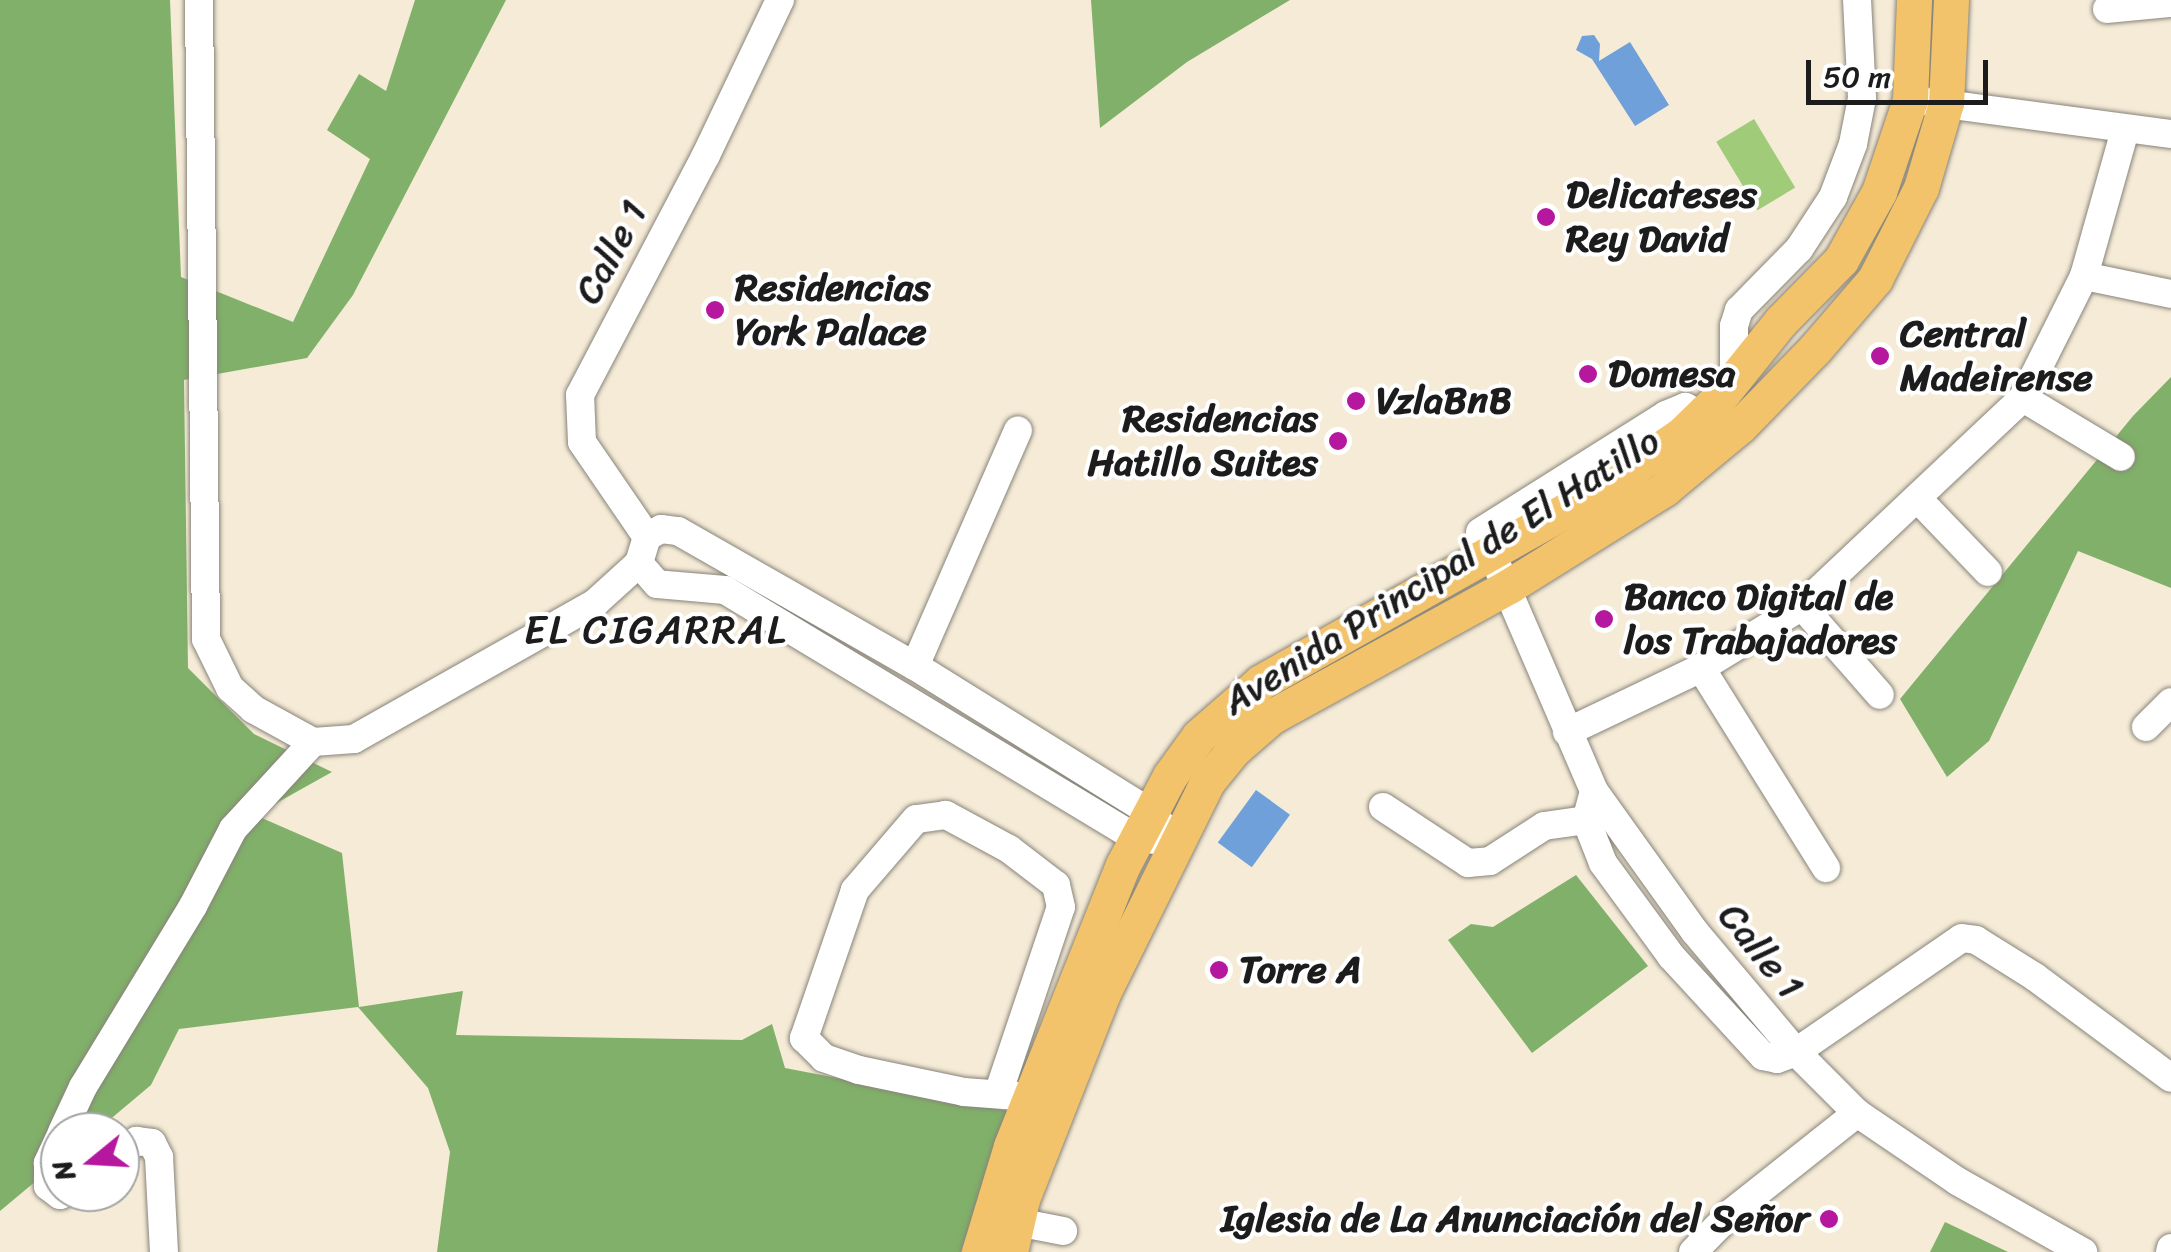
<!DOCTYPE html>
<html>
<head>
<meta charset="utf-8">
<style>
  body { margin:0 }
  #map { position:relative; width:2171px; height:1252px; overflow:hidden; background:#f5ebd7; font-family:Sriracha,sans-serif }
  div>[style] { position:absolute }
  .green>* { inset:0; background:#a0cc79; transform-origin:0 0 }
  .forest>* { inset:0; background:#80b069 }
  .water>* { inset:0; background:#6fa0d9; transform-origin:0 0 }
  .roads { filter:drop-shadow(0 0 2px #88847a) drop-shadow(0 0 2px #88847a) }
  .minor>* { height:28px; margin:-14px; padding:0 14px; transform-origin:14px; border-radius:14px; background:#fff }
  .major>* { height:35px; margin:-17.5px; padding:0 17.5px; transform-origin:17.5px; border-radius:17.5px; background:#f2c36a }
  .dots>* { width:28px; height:28px; translate:-50% -50%; box-sizing:border-box; border:5px solid #fff; border-radius:50% }
  span { translate:-50% -50%; white-space:nowrap; text-align:center; line-height:1.15; -webkit-text-stroke:8px #fff; paint-order:stroke }
  .poi-label { font-size:38px; color:#1c1c1c; font-weight:700 }
  .left { translate:0 -50%; text-align:left }
  .right { translate:-100% -50%; text-align:right }
  .street-label { font-size:38px; color:#1c1c1c }
  .neighbourhood-label { font-size:40px; color:#1c1c1c; letter-spacing:2.5px }
  .north { position:absolute; left:40px; top:1112px; width:100px; height:100px; box-sizing:border-box; background:#fff; border:2px solid #a4a4a4; border-radius:50%; rotate:252deg; font-size:28px; font-weight:700; line-height:40px; text-align:center; color:#1c1c1c }
  .north::after { content:''; display:block; margin:auto; width:35px; height:45px; background:#b5179e; clip-path:polygon(50% 0,100% 100%,50% 72%,0 100%) }
  .scale { position:absolute; left:1806px; top:60px; width:182px; height:45px; box-sizing:border-box; border:5px solid #1c1c1c; border-top:0; padding-left:12px; font-size:30px; line-height:35px; white-space:nowrap; color:#1c1c1c; -webkit-text-stroke:8px #fff; paint-order:stroke }
</style>
</head>
<body>
<div id="map">
  <div class="green">
    <i style="left:1754px;top:119px;width:80px;height:44px;rotate:59deg"></i>
  </div>
  <div class="forest">
    <i style="clip-path:polygon(0 0,170px 0,181px 277px,293px 322px,370px 159px,327px 130px,359px 74px,386px 91px,415px 0,506px 0,353px 295px,307px 358px,184px 380px,188px 668px,254px 734px,332px 772px,255px 815px,342px 853px,359px 1007px,463px 991px,456px 1035px,742px 1040px,772px 1024px,785px 1068px,1009px 1111px,961px 1252px,437px 1252px,450px 1152px,428px 1088px,358px 1007px,179px 1029px,151px 1085px,95px 1132px,60px 1132px,60px 1161px,0 1211px)"></i>
    <i style="clip-path:polygon(1091px 0,1290px 0,1187px 62px,1100px 128px)"></i>
    <i style="clip-path:polygon(2171px 377px,2171px 588px,2078px 551px,1989px 741px,1947px 777px,1900px 699px,2133px 416px)"></i>
    <i style="clip-path:polygon(1576px 875px,1648px 966px,1532px 1053px,1448px 940px,1471px 924px,1493px 927px)"></i>
    <i style="clip-path:polygon(1945px 1222px,2008px 1252px,1930px 1252px)"></i>
  </div>
  <div class="water">
    <i style="clip-path:polygon(1594px 35px,1600px 44px,1599px 61px,1630px 42px,1669px 105px,1635px 126px,1592px 59px,1576px 50px,1582px 36px)"></i>
    <i style="left:1256px;top:790px;width:42px;height:65px;rotate:36deg"></i>
  </div>
  <div class="roads">
    <div class="minor">
      <i style="left:199px;top:0;width:639px;rotate:89.37deg"></i>
      <i style="left:206px;top:639px;width:55px;rotate:63.9deg"></i>
      <i style="left:230px;top:688px;width:31px;rotate:42deg"></i>
      <i style="left:253px;top:709px;width:68px;rotate:28.8deg"></i>
      <i style="left:313px;top:742px;width:41px;rotate:-4.2deg"></i>
      <i style="left:354px;top:739px;width:277px;rotate:-29.4deg"></i>
      <i style="left:595px;top:603px;width:59px;rotate:-42.3deg"></i>
      <i style="left:2107px;top:9px;width:64px;rotate:-5.4deg"></i>
      <i style="left:1930px;top:102px;width:243px;rotate:7.6deg"></i>
      <i style="left:2084px;top:276px;width:89px;rotate:11.7deg"></i>
      <i style="left:1734px;top:381px;width:55px;rotate:-90deg"></i>
      <i style="left:1734px;top:326px;width:17px;rotate:-73deg"></i>
      <i style="left:1739px;top:310px;width:86px;rotate:-45.5deg"></i>
      <i style="left:1799px;top:249px;width:62px;rotate:-56.8deg"></i>
      <i style="left:1833px;top:197px;width:57px;rotate:-69.3deg"></i>
      <i style="left:1853px;top:144px;width:47px;rotate:-78.9deg"></i>
      <i style="left:1862px;top:98px;width:98px;rotate:-92.9deg"></i>
      <i style="left:2023px;top:398px;width:114px;rotate:31deg"></i>
      <i style="left:1918px;top:499px;width:101px;rotate:46.2deg"></i>
      <i style="left:661px;top:529px;width:17px;rotate:7deg"></i>
      <i style="left:678px;top:531px;width:273px;rotate:29.7deg"></i>
      <i style="left:915px;top:666px;width:278px;rotate:31.9deg"></i>
      <i style="left:1151px;top:813px;width:39px;rotate:48deg"></i>
      <i style="left:1177px;top:842px;width:41px;rotate:-174.4deg"></i>
      <i style="left:1136px;top:838px;width:480px;rotate:-148.9deg"></i>
      <i style="left:725px;top:590px;width:68px;rotate:-175deg"></i>
      <i style="left:657px;top:584px;width:28px;rotate:-131deg"></i>
      <i style="left:639px;top:563px;width:27px;rotate:-73deg"></i>
      <i style="left:647px;top:537px;width:16px;rotate:-30deg"></i>
      <i style="left:1480px;top:532px;width:220px;rotate:-32.2deg"></i>
      <i style="left:1666px;top:415px;width:21px;rotate:-23deg"></i>
      <i style="left:1685px;top:407px;width:17px;rotate:24deg"></i>
      <i style="left:647px;top:537px;width:115px;rotate:-124.4deg"></i>
      <i style="left:582px;top:442px;width:47px;rotate:-92.4deg"></i>
      <i style="left:580px;top:395px;width:271px;rotate:-62.3deg"></i>
      <i style="left:706px;top:155px;width:172px;rotate:-64.5deg"></i>
      <i style="left:1492px;top:554px;width:258px;rotate:66.7deg"></i>
      <i style="left:1594px;top:791px;width:173px;rotate:54.4deg"></i>
      <i style="left:1695px;top:932px;width:157px;rotate:49.9deg"></i>
      <i style="left:1796px;top:1052px;width:86px;rotate:45deg"></i>
      <i style="left:1857px;top:1113px;width:121px;rotate:34.2deg"></i>
      <i style="left:1957px;top:1181px;width:145px;rotate:29.4deg"></i>
      <i style="left:1802px;top:606px;width:118px;rotate:48.8deg"></i>
      <i style="left:915px;top:666px;width:257px;rotate:-66.4deg"></i>
      <i style="left:1701px;top:668px;width:236px;rotate:58deg"></i>
      <i style="left:2146px;top:727px;width:35px;rotate:-45deg"></i>
      <i style="left:1567px;top:732px;width:148px;rotate:-25.5deg"></i>
      <i style="left:1701px;top:668px;width:119px;rotate:-31.5deg"></i>
      <i style="left:1802px;top:606px;width:303px;rotate:-43.3deg"></i>
      <i style="left:2023px;top:398px;width:136px;rotate:-63.4deg"></i>
      <i style="left:2084px;top:276px;width:152px;rotate:-74.3deg"></i>
      <i style="left:1594px;top:791px;width:30px;rotate:105deg"></i>
      <i style="left:1586px;top:820px;width:46px;rotate:68.4deg"></i>
      <i style="left:1603px;top:863px;width:115px;rotate:53.8deg"></i>
      <i style="left:1671px;top:956px;width:136px;rotate:47.4deg"></i>
      <i style="left:1763px;top:1056px;width:14px;rotate:12deg"></i>
      <i style="left:1777px;top:1059px;width:20px;rotate:-20deg"></i>
      <i style="left:1796px;top:1052px;width:201px;rotate:-34.5deg"></i>
      <i style="left:1962px;top:938px;width:14px;rotate:8deg"></i>
      <i style="left:1976px;top:940px;width:70px;rotate:32.1deg"></i>
      <i style="left:2035px;top:977px;width:169px;rotate:36.6deg"></i>
      <i style="left:1383px;top:807px;width:102px;rotate:33.4deg"></i>
      <i style="left:1468px;top:863px;width:22px;rotate:-5deg"></i>
      <i style="left:1490px;top:861px;width:64px;rotate:-32.9deg"></i>
      <i style="left:1544px;top:826px;width:42px;rotate:-8.1deg"></i>
      <i style="left:998px;top:1094px;width:197px;rotate:-71.4deg"></i>
      <i style="left:1061px;top:907px;width:23px;rotate:-103deg"></i>
      <i style="left:1056px;top:885px;width:59px;rotate:-142.5deg"></i>
      <i style="left:1009px;top:849px;width:72px;rotate:-151.6deg"></i>
      <i style="left:946px;top:815px;width:30px;rotate:172deg"></i>
      <i style="left:916px;top:819px;width:94px;rotate:130.7deg"></i>
      <i style="left:855px;top:890px;width:157px;rotate:109deg"></i>
      <i style="left:804px;top:1038px;width:28px;rotate:45deg"></i>
      <i style="left:824px;top:1058px;width:37px;rotate:19deg"></i>
      <i style="left:859px;top:1070px;width:107px;rotate:11.8deg"></i>
      <i style="left:964px;top:1092px;width:67px;rotate:4.3deg"></i>
      <i style="left:62px;top:1132px;width:50px;rotate:-65deg"></i>
      <i style="left:83px;top:1087px;width:212px;rotate:-58.7deg"></i>
      <i style="left:193px;top:906px;width:87px;rotate:-62.5deg"></i>
      <i style="left:233px;top:829px;width:118px;rotate:-47.4deg"></i>
      <i style="left:60px;top:1137px;width:29px;rotate:115deg"></i>
      <i style="left:48px;top:1163px;width:23px;rotate:90deg"></i>
      <i style="left:48px;top:1186px;width:15px;rotate:37deg"></i>
      <i style="left:60px;top:1195px;width:8px;rotate:-23deg"></i>
      <i style="left:120px;top:1154px;width:21px;rotate:-39deg"></i>
      <i style="left:136px;top:1141px;width:16px;rotate:7deg"></i>
      <i style="left:152px;top:1143px;width:16px;rotate:63deg"></i>
      <i style="left:159px;top:1157px;width:95px;rotate:87deg"></i>
      <i style="left:1017px;top:1222px;width:47px;rotate:11.1deg"></i>
      <i style="left:1693px;top:1252px;width:54px;rotate:-45.7deg"></i>
      <i style="left:1731px;top:1213px;width:161px;rotate:-38.4deg"></i>
      <i style="left:2170px;top:1252px;width:4px;rotate:-76deg"></i>
    </div>
    <div class="major">
      <i style="left:979px;top:1252px;width:111px;rotate:-73.2deg"></i>
      <i style="left:1011px;top:1146px;width:302px;rotate:-68.3deg"></i>
      <i style="left:1123px;top:865px;width:101px;rotate:-62.2deg"></i>
      <i style="left:1170px;top:776px;width:49px;rotate:-54.1deg"></i>
      <i style="left:1199px;top:736px;width:82px;rotate:-41.1deg"></i>
      <i style="left:1261px;top:682px;width:387px;rotate:-29.4deg"></i>
      <i style="left:1598px;top:492px;width:102px;rotate:-34.6deg"></i>
      <i style="left:1682px;top:434px;width:52px;rotate:-44.2deg"></i>
      <i style="left:1719px;top:398px;width:99px;rotate:-51.2deg"></i>
      <i style="left:1781px;top:321px;width:86px;rotate:-45.5deg"></i>
      <i style="left:1841px;top:260px;width:78px;rotate:-60.8deg"></i>
      <i style="left:1879px;top:192px;width:97px;rotate:-71.4deg"></i>
      <i style="left:1910px;top:100px;width:100px;rotate:-87.7deg"></i>
      <i style="left:1010px;top:1252px;width:54px;rotate:-77.2deg"></i>
      <i style="left:1022px;top:1199px;width:221px;rotate:-68.5deg"></i>
      <i style="left:1103px;top:993px;width:237px;rotate:-63.7deg"></i>
      <i style="left:1208px;top:781px;width:40px;rotate:-51deg"></i>
      <i style="left:1233px;top:750px;width:50px;rotate:-41deg"></i>
      <i style="left:1271px;top:717px;width:272px;rotate:-28.8deg"></i>
      <i style="left:1509px;top:586px;width:183px;rotate:-32deg"></i>
      <i style="left:1664px;top:489px;width:99px;rotate:-39.7deg"></i>
      <i style="left:1740px;top:426px;width:106px;rotate:-45.8deg"></i>
      <i style="left:1814px;top:350px;width:94px;rotate:-49.3deg"></i>
      <i style="left:1875px;top:279px;width:102px;rotate:-63.2deg"></i>
      <i style="left:1921px;top:188px;width:89px;rotate:-73.6deg"></i>
      <i style="left:1946px;top:103px;width:103px;rotate:-87.2deg"></i>
    </div>
  </div>
  <div class="dots">
    <i style="left:1546px;top:217px;background:#b5179e"></i>
    <i style="left:715px;top:310px;background:#b5179e"></i>
    <i style="left:1880px;top:356px;background:#b5179e"></i>
    <i style="left:1588px;top:374px;background:#b5179e"></i>
    <i style="left:1356px;top:401px;background:#b5179e"></i>
    <i style="left:1338px;top:441px;background:#b5179e"></i>
    <i style="left:1604px;top:619px;background:#b5179e"></i>
    <i style="left:1219px;top:970px;background:#b5179e"></i>
    <i style="left:1829px;top:1219px;background:#b5179e"></i>
  </div>
  <div class="poi-label">
    <span class="left" style="left:1566px;top:217px">Delicateses<br>Rey David</span>
    <span class="left" style="left:735px;top:310px">Residencias<br>York Palace</span>
    <span class="left" style="left:1900px;top:356px">Central<br>Madeirense</span>
    <span class="left" style="left:1608px;top:374px">Domesa</span>
    <span class="left" style="left:1376px;top:401px">VzlaBnB</span>
    <span class="right" style="left:1318px;top:441px">Residencias<br>Hatillo Suites</span>
    <span class="left" style="left:1624px;top:619px">Banco Digital de<br>los Trabajadores</span>
    <span class="left" style="left:1239px;top:970px">Torre A</span>
    <span class="right" style="left:1809px;top:1219px">Iglesia de La Anunciación del Señor</span>
  </div>
  <div class="street-label">
    <span style="left:611px;top:252px;rotate:-62deg">Calle 1</span>
    <span style="left:1441px;top:571px;rotate:-32deg">Avenida Principal de El Hatillo</span>
    <span style="left:1761px;top:951px;rotate:51deg">Calle 1</span>
  </div>
  <div class="neighbourhood-label">
    <span style="left:656px;top:630px">EL CIGARRAL</span>
  </div>
  <div class="north">N</div>
  <div class="scale">50 m</div>
</div>
</body>
</html>
